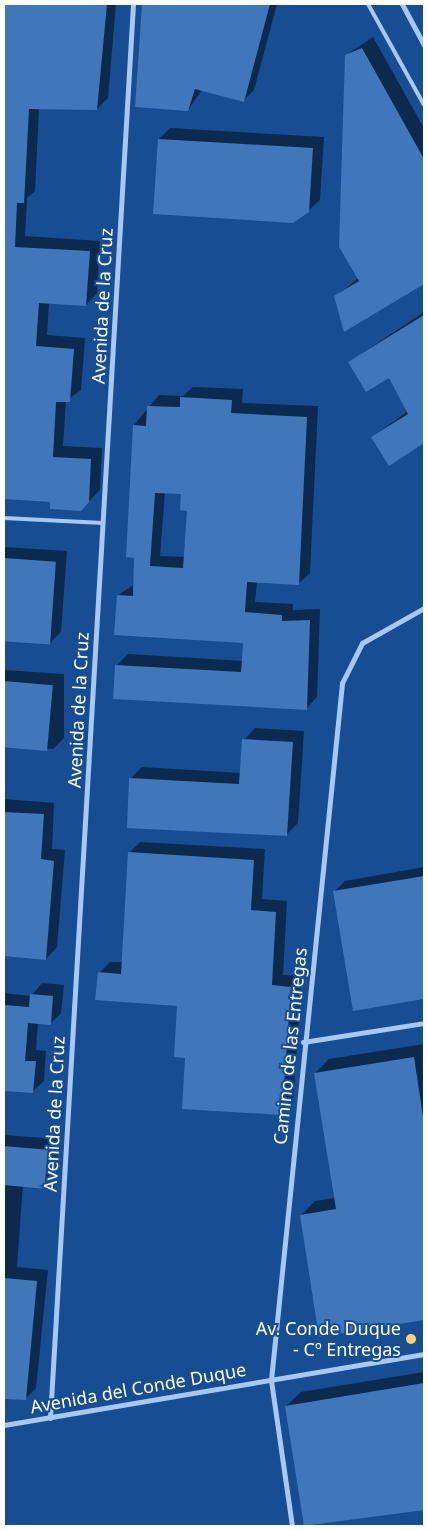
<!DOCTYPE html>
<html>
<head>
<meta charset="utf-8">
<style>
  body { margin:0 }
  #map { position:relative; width:428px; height:1530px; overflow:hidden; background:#174d93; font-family:"Noto Sans",sans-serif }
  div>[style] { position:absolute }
  .shadow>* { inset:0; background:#0007 }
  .building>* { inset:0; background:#4077bb; transform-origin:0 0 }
  .service>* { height:4px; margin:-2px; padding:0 2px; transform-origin:2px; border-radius:2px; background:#a7c8f0 }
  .minor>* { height:5px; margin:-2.5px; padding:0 2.5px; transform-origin:2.5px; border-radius:2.5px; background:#a7c8f0 }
  .dots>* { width:14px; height:14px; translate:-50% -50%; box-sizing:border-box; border:2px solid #174d93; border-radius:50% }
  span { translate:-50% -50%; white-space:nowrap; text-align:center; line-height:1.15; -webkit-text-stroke:4px #174d93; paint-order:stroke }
  .street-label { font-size:18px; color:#fff }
  .poi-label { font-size:18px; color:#fff }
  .right { translate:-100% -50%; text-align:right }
  .frame { position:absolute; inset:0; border:5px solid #fff; pointer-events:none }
</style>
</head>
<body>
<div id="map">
  <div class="shadow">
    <i style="clip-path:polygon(4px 4px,116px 4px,108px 98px,97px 109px,39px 108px,35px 191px,27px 198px,25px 236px,100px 241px,97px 293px,86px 305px,49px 302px,47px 335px,85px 338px,81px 390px,66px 401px,63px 446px,102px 448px,100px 490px,80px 510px,51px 501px,4px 498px)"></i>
    <i style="clip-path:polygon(143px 4px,277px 4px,254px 90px,243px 101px,202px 90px,188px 110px,136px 106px)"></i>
    <i style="clip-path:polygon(373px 37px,424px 128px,424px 283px,345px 330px,336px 297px,358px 278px,346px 55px)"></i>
    <i style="clip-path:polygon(170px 128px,324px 137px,320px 200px,308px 211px,159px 139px)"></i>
    <i style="clip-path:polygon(424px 312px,424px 442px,389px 464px,372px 437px,408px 411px,390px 377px,349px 362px)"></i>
    <i style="clip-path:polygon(evenodd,193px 387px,243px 389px,242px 403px,318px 406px,310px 573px,298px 584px,257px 582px,255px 602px,293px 604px,293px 610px,320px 609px,317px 697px,306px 709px,116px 666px,128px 654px,243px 661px,244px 642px,118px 595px,135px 584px,134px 425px,159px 395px,183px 396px,193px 387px,165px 492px,183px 493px,188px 510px,185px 557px,160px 556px,165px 492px)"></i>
    <i style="clip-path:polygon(4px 547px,67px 551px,61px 632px,50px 643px,4px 640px)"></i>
    <i style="clip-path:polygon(4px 670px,64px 674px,64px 738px,53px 749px,4px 746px)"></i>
    <i style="clip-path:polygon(255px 728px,304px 731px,298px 823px,287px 834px,131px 778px,142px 767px,241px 773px,244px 740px)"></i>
    <i style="clip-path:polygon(4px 799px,54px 803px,52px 849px,65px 850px,57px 947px,46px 959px,4px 955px)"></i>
    <i style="clip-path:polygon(140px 842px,265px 849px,262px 899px,287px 901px,283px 975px,302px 976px,293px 1103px,281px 1114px,187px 1057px,179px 1005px,99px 973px,110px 962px,123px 962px,129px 853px)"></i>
    <i style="clip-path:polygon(424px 867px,424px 999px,354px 1010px,334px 892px,345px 881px)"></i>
    <i style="clip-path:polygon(42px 983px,64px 985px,61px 1013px,50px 1024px,38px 1023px,36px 1050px,46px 1051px,44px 1081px,32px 1092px,4px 1089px,4px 993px,31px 996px)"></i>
    <i style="clip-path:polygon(424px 1044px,424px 1318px,320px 1335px,301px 1215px,315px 1201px,335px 1198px,315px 1073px,329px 1059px)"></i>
    <i style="clip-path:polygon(4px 1135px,58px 1139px,57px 1174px,45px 1185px,23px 1184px,17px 1267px,48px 1270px,36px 1388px,25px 1399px,4px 1398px)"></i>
    <i style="clip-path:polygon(424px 1372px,424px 1509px,306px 1526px,286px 1406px,301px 1392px)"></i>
  </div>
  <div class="building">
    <i style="clip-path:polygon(4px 4px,107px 4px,97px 110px,29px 109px,24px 203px,17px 203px,15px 247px,90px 251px,86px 306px,39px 303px,36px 346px,74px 349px,70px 402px,56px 402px,53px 457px,91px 459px,89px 502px,81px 511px,50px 509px,50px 502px,4px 499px)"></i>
    <i style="clip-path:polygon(142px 4px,270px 4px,244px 102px,195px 89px,188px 111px,135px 107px)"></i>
    <i style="clip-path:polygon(362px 48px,424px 159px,424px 284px,344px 332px,334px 296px,359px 281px,339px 247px,345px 55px)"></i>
    <i style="clip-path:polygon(158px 139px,313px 148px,309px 212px,293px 223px,153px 214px)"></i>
    <i style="clip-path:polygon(424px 315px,424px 443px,389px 466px,371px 437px,408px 414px,389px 378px,366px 392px,348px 362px)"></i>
    <i style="clip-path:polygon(evenodd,180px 397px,232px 400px,231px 413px,307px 417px,299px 585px,247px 582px,245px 612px,282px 615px,282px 621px,310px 620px,307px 710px,113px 699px,115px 665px,241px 672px,243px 643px,114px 635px,117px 595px,133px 596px,134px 558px,126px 557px,133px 425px,146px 426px,147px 406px,180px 407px,180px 397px,155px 493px,181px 494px,180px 510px,187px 511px,183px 568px,150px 566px,155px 493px)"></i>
    <i style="left:4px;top:558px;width:52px;height:83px;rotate:4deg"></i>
    <i style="left:4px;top:681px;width:49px;height:66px;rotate:5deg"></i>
    <i style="clip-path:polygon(242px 739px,293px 742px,287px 836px,127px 828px,129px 778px,239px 784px)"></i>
    <i style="clip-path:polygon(4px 812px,44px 814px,41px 859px,54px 861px,46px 960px,4px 956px)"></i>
    <i style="clip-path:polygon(128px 852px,254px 860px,251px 910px,276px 912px,272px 985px,291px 987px,282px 1115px,182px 1109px,185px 1058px,174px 1057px,177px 1006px,95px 1000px,98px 972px,121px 974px)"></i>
    <i style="clip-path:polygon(424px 876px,424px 999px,353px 1011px,333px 891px)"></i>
    <i style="clip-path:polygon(30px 994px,53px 996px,51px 1025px,28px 1023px,25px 1061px,36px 1061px,33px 1093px,4px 1091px,4px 1005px,29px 1007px)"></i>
    <i style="clip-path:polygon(414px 1057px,424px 1123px,424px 1320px,319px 1337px,300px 1215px,336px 1209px,314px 1073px)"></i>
    <i style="left:4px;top:1146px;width:44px;height:39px;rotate:5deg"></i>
    <i style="clip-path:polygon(4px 1278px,37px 1281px,26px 1400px,4px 1399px)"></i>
    <i style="clip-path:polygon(424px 1383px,424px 1510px,304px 1526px,285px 1406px)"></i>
  </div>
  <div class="service">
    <i style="left:368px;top:4px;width:115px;rotate:61deg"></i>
    <i style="left:4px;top:518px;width:99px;rotate:2.9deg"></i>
  </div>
  <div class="minor">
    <i style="left:402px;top:4px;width:47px;rotate:61.8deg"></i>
    <i style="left:303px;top:1042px;width:122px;rotate:-8.9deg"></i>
    <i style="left:50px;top:1418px;width:1416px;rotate:-86.64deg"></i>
    <i style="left:4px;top:1425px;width:426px;rotate:-9.6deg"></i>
    <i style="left:292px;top:1526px;width:148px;rotate:-98.2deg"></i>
    <i style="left:271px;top:1380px;width:701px;rotate:-84.18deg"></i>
    <i style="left:342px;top:683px;width:45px;rotate:-63.4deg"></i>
    <i style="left:362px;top:643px;width:71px;rotate:-29.4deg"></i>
  </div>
  <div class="dots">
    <i style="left:411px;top:1339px;background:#ffd466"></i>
  </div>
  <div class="street-label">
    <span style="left:102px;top:306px;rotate:-87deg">Avenida de la Cruz</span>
    <span style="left:78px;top:710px;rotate:-87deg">Avenida de la Cruz</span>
    <span style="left:290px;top:1046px;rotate:-84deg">Camino de las Entregas</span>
    <span style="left:54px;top:1114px;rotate:-87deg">Avenida de la Cruz</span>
    <span style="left:138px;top:1388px;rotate:-10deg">Avenida del Conde Duque</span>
  </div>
  <div class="poi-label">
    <span class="right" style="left:401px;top:1339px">Av. Conde Duque<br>- Cº Entregas</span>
  </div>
  <div class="frame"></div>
</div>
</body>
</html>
